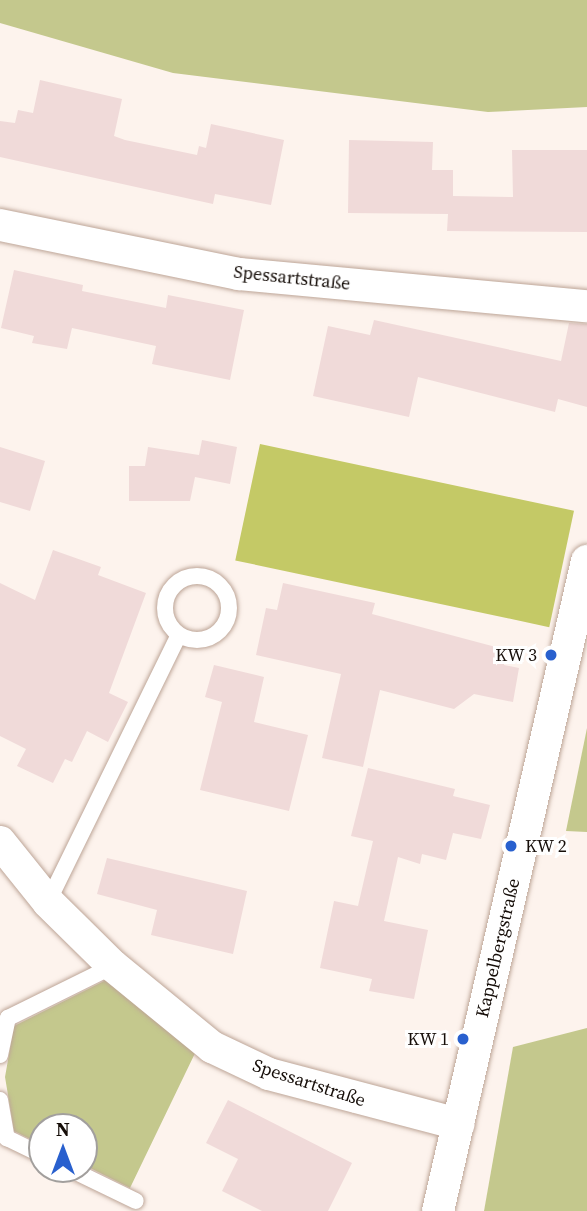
<!DOCTYPE html>
<html>
<head>
<meta charset="utf-8">
<style>
  body { margin:0 }
  #map { position:relative; width:587px; height:1211px; overflow:hidden; background:#fdf3ed; font-family:"Source Serif 4",serif }
  div>[style] { position:absolute }
  .green>* { inset:0; background:#c4c88d }
  .forest>* { inset:0; background:#c4c966; transform-origin:0 0 }
  .building>* { inset:0; background:#f0dad9 }
  .roads { filter:drop-shadow(0 0 2px #bda597) drop-shadow(0 0 2px #bda597) }
  .lane>* { height:16px; margin:-8px; padding:0 8px; transform-origin:8px; border-radius:8px; background:#fff }
  .lane>.ring { margin:-8px; padding:0; box-sizing:content-box; background:none; border:16px solid #fff; border-radius:50% }
  .street>* { height:32px; margin:-16px; padding:0 16px; transform-origin:16px; border-radius:16px; background:#fff }
  .dots>* { width:19px; height:19px; translate:-50% -50%; box-sizing:border-box; border:4px solid #fff; border-radius:50% }
  span { translate:-50% -50%; white-space:nowrap; text-align:center; line-height:1.15; -webkit-text-stroke:6px #fff; paint-order:stroke }
  .street-label { font-size:18px; color:#160e09 }
  .poi-label { font-size:18px; color:#160e09 }
  .right { translate:-100% -50%; text-align:right }
  .left { translate:0 -50%; text-align:left }
  .north { position:absolute; left:28px; top:1113px; width:70px; height:70px; box-sizing:border-box; background:#fff; border:2px solid #a29f9d; border-radius:50%; rotate:0deg; font-size:19px; font-weight:700; line-height:28px; text-align:center; color:#160e09 }
  .north::after { content:''; display:block; margin:auto; width:24px; height:32px; background:#2960ce; clip-path:polygon(50% 0,100% 100%,50% 72%,0 100%) }
</style>
</head>
<body>
<div id="map">
  <div class="green">
    <i style="clip-path:polygon(0 0,587px 0,587px 107px,488px 112px,173px 73px,0 23px)"></i>
    <i style="clip-path:polygon(587px 728px,587px 832px,566px 831px)"></i>
    <i style="clip-path:polygon(110px 978px,198px 1047px,130px 1188px,84px 1165px,84px 1127px,42px 1127px,42px 1145px,14px 1131px,5px 1077px,14px 1026px)"></i>
    <i style="clip-path:polygon(587px 1028px,587px 1211px,484px 1211px,513px 1047px)"></i>
  </div>
  <div class="forest">
    <i style="left:260px;top:444px;width:321px;height:119px;rotate:12deg"></i>
  </div>
  <div class="building">
    <i style="clip-path:polygon(40px 80px,122px 99px,114px 136px,125px 140px,197px 155px,199px 146px,206px 148px,211px 124px,284px 140px,271px 205px,215px 194px,213px 204px,0 157px,0 121px,15px 123px,18px 110px,33px 113px)"></i>
    <i style="clip-path:polygon(349px 140px,433px 142px,432px 170px,453px 170px,453px 196px,513px 197px,512px 150px,587px 150px,587px 232px,447px 231px,448px 214px,348px 213px)"></i>
    <i style="clip-path:polygon(14px 270px,83px 285px,82px 291px,166px 308px,168px 295px,244px 310px,230px 380px,152px 364px,156px 346px,72px 328px,67px 349px,32px 343px,34px 336px,1px 328px)"></i>
    <i style="clip-path:polygon(374px 320px,561px 361px,569px 323px,587px 324px,587px 407px,558px 399px,555px 412px,418px 377px,409px 417px,313px 396px,328px 326px,370px 335px)"></i>
    <i style="clip-path:polygon(202px 440px,237px 447px,230px 484px,195px 477px,190px 501px,129px 501px,129px 466px,145px 466px,148px 447px,199px 455px)"></i>
    <i style="clip-path:polygon(0 447px,45px 461px,30px 511px,0 502px)"></i>
    <i style="clip-path:polygon(53px 550px,101px 567px,98px 575px,146px 593px,109px 693px,128px 702px,108px 742px,87px 731px,72px 762px,65px 759px,53px 783px,17px 766px,26px 749px,0 736px,0 583px,35px 600px)"></i>
    <i style="clip-path:polygon(283px 583px,375px 603px,372px 614px,507px 650px,504px 665px,519px 668px,513px 702px,474px 694px,454px 709px,380px 690px,363px 767px,322px 758px,341px 674px,256px 655px,266px 608px,277px 610px)"></i>
    <i style="clip-path:polygon(214px 665px,264px 677px,254px 722px,308px 735px,289px 811px,200px 790px,222px 702px,205px 697px)"></i>
    <i style="clip-path:polygon(368px 768px,455px 789px,453px 796px,490px 805px,481px 839px,453px 833px,446px 860px,422px 854px,420px 864px,398px 857px,384px 921px,428px 930px,414px 999px,369px 991px,372px 979px,320px 968px,334px 901px,358px 906px,373px 841px,351px 836px)"></i>
    <i style="clip-path:polygon(107px 858px,247px 891px,233px 954px,151px 935px,157px 910px,97px 894px)"></i>
    <i style="clip-path:polygon(228px 1100px,352px 1163px,328px 1211px,262px 1211px,222px 1191px,238px 1159px,206px 1143px)"></i>
  </div>
  <div class="roads">
    <div class="lane">
      <i class="ring" style="left:165px;top:576px;width:48px;height:48px"></i>
      <i style="left:48px;top:902px;width:297px;rotate:-63.9deg"></i>
      <i style="left:0;top:1055px;width:38px;rotate:-78deg"></i>
      <i style="left:8px;top:1018px;width:117px;rotate:-26.3deg"></i>
      <i style="left:0;top:1100px;width:39px;rotate:80deg"></i>
      <i style="left:7px;top:1138px;width:39px;rotate:26deg"></i>
      <i style="left:70px;top:1169px;width:73px;rotate:25.9deg"></i>
    </div>
    <div class="street">
      <i style="left:0;top:225px;width:244px;rotate:11.6deg"></i>
      <i style="left:239px;top:274px;width:349px;rotate:5.3deg"></i>
      <i style="left:0;top:842px;width:77px;rotate:51.3deg"></i>
      <i style="left:48px;top:902px;width:91px;rotate:44.6deg"></i>
      <i style="left:113px;top:966px;width:128px;rotate:39.3deg"></i>
      <i style="left:212px;top:1047px;width:63px;rotate:25.3deg"></i>
      <i style="left:269px;top:1074px;width:196px;rotate:14.8deg"></i>
      <i style="left:438px;top:1211px;width:667px;rotate:-77.09deg"></i>
    </div>
  </div>
  <div class="dots">
    <i style="left:551px;top:655px;background:#2960ce"></i>
    <i style="left:511px;top:846px;background:#2960ce"></i>
    <i style="left:463px;top:1039px;background:#2960ce"></i>
  </div>
  <div class="street-label">
    <span style="left:292px;top:278px;rotate:6deg">Spessartstraße</span>
    <span style="left:498px;top:948px;rotate:-77deg">Kappelbergstraße</span>
    <span style="left:309px;top:1083px;rotate:18deg">Spessartstraße</span>
  </div>
  <div class="poi-label">
    <span class="right" style="left:537px;top:655px">KW 3</span>
    <span class="left" style="left:525px;top:846px">KW 2</span>
    <span class="right" style="left:449px;top:1039px">KW 1</span>
  </div>
  <div class="north">N</div>
</div>
</body>
</html>
